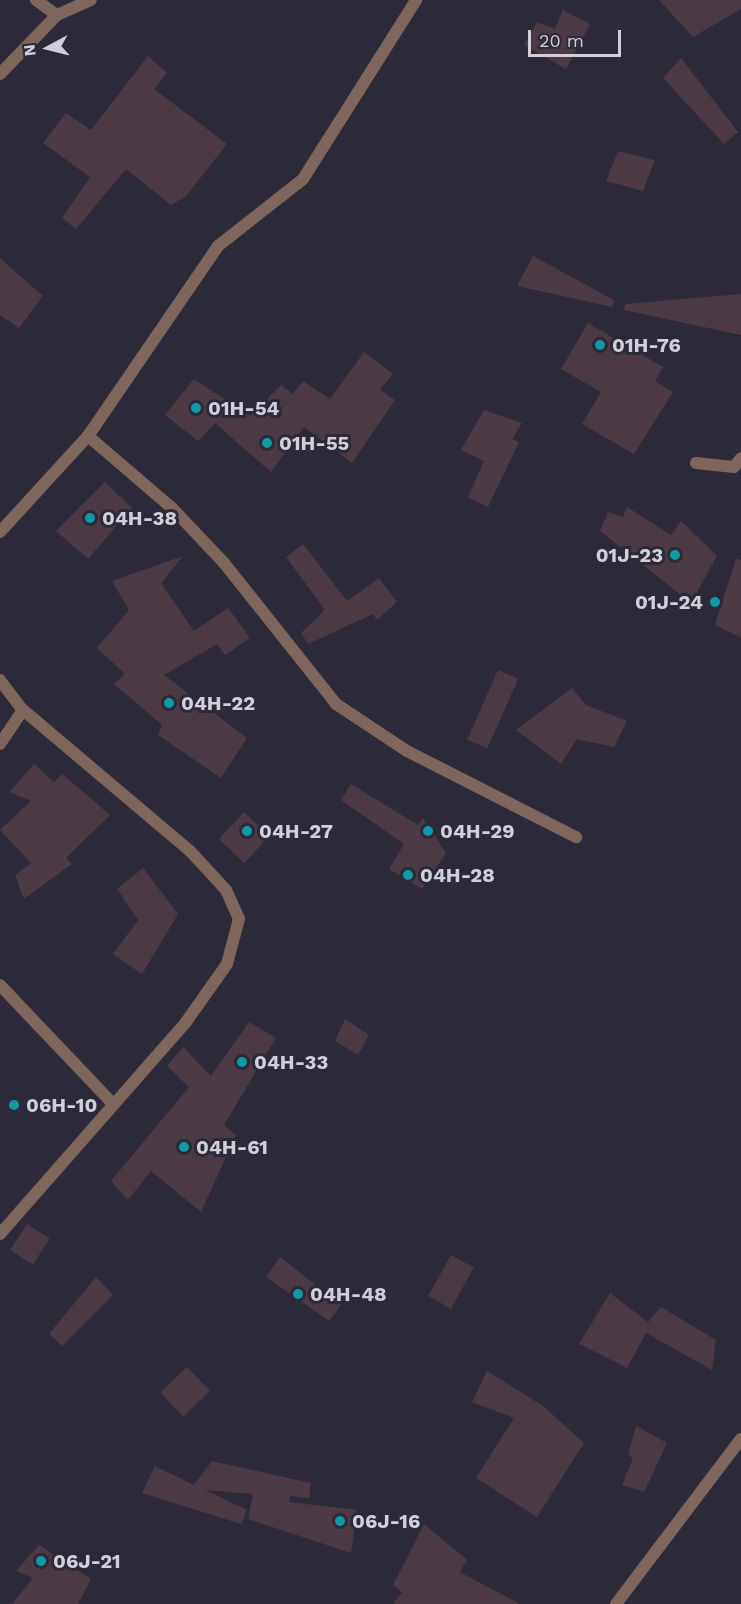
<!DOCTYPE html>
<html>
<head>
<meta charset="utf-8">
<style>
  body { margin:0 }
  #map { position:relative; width:741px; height:1604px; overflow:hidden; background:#2c2939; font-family:"Work Sans",sans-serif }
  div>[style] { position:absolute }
  .building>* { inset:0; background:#4b3a44; transform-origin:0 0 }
  .street>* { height:12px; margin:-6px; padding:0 6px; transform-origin:6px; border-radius:6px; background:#7e665c }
  .dots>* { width:16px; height:16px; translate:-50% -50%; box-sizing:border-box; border:3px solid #2c2939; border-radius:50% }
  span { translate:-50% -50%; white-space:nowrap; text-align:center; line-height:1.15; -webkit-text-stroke:6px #2c2939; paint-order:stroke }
  .poi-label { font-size:20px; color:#d1d0da; font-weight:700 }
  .left { translate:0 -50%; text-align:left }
  .right { translate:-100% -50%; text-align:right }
  .north { position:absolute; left:18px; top:18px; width:60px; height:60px; -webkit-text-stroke:4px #2c2939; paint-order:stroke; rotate:263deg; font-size:16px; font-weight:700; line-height:24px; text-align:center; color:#d1d0da }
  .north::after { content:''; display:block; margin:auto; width:21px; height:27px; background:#d1d0da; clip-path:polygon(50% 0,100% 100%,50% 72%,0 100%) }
  .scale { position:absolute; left:528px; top:30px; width:93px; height:27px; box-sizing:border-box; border:3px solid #d1d0da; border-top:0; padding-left:8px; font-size:18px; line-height:21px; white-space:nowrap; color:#d1d0da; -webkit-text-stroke:4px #2c2939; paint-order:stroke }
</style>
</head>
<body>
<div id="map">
  <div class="building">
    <i style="clip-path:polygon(659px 0,741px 0,741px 9px,693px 37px)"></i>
    <i style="clip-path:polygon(563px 10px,590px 24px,566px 69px,524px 45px,537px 22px,555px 29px)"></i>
    <i style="clip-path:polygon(148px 56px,167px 73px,154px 89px,227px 144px,186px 196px,171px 205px,126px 169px,76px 229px,62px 218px,90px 177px,43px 143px,66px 113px,91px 130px)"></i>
    <i style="clip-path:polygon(681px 58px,738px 132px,724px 144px,663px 78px)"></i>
    <i style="clip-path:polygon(618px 151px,655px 160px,643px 191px,606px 181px)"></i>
    <i style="clip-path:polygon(533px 256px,614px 300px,612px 307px,517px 286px)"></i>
    <i style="clip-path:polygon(0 258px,43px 296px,19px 328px,0 315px)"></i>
    <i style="clip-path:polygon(741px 294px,741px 335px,624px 310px,625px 304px)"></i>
    <i style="clip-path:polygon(588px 323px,663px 367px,655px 381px,673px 392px,634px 454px,582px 424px,601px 392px,561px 369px)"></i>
    <i style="clip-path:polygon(364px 352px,393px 374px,380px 390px,395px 400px,352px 463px,304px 427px,271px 472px,215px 423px,198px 441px,165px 415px,194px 379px,250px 416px,281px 385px,293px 394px,303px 381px,330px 399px)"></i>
    <i style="clip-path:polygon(484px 410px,522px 423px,512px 439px,519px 442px,488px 507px,468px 497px,484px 461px,461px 450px)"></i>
    <i style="clip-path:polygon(105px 482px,132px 508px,88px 559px,56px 531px)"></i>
    <i style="clip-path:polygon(627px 507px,671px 535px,681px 521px,717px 556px,691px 603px,600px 531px,608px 512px,623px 517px)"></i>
    <i style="clip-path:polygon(303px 544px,347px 601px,379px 578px,397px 602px,377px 620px,373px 614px,308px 644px,301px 633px,325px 610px,286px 557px)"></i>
    <i style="clip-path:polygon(183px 556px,161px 583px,194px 631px,228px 608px,250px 638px,225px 655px,217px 644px,164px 675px,247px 738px,221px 778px,158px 735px,162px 725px,114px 684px,125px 674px,97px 648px,129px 610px,112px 581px)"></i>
    <i style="clip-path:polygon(736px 559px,741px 560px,741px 638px,715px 625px)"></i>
    <i style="left:498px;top:670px;width:22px;height:76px;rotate:24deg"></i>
    <i style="clip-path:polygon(572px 688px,586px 705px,627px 721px,614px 747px,577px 739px,561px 764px,516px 730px)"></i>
    <i style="clip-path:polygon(34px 764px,54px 782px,62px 774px,110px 815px,66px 858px,72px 864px,24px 899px,15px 875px,31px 863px,0 830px,31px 801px,9px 792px)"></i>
    <i style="clip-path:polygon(351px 784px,418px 825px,423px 818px,446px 853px,422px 889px,389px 869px,404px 844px,341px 800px)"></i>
    <i style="left:244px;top:812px;width:35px;height:37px;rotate:43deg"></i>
    <i style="clip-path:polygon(143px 868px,178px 914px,142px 974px,113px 954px,138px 920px,117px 889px)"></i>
    <i style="clip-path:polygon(345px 1019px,369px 1035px,358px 1055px,335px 1041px)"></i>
    <i style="clip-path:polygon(249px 1022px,276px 1038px,224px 1125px,236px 1135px,201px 1212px,151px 1171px,128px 1200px,111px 1181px,189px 1087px,167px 1066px,183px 1047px,211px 1076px)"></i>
    <i style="left:27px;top:1224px;width:27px;height:31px;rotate:33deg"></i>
    <i style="left:451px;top:1255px;width:26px;height:47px;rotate:29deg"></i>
    <i style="clip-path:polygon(280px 1257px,341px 1305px,329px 1321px,266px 1277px)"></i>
    <i style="clip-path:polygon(96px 1277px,113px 1295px,62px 1346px,49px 1334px)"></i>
    <i style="clip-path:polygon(610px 1293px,648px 1322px,661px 1307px,716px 1340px,712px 1370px,646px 1333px,627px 1368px,579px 1344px)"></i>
    <i style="left:187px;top:1367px;width:33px;height:37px;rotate:46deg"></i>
    <i style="clip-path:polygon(487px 1371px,543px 1406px,584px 1443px,537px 1517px,476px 1478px,514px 1418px,472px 1402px)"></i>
    <i style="clip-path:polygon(636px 1426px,667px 1443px,644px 1492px,622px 1485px,633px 1458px,628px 1454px)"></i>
    <i style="clip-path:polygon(212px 1461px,311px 1483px,309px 1498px,290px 1496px,289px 1502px,357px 1510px,351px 1553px,248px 1519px,253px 1494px,205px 1490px,247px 1510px,241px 1524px,142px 1493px,155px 1466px,194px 1485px)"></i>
    <i style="clip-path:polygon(424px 1524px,467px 1560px,460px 1572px,520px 1604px,393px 1604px,402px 1592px,393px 1585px)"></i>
    <i style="clip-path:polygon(39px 1545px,91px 1579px,78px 1604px,12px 1604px,33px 1578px,16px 1571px)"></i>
  </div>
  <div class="street">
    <i style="left:36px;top:0;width:26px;rotate:36deg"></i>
    <i style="left:0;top:74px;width:82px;rotate:-46deg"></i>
    <i style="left:57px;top:15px;width:37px;rotate:-24deg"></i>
    <i style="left:88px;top:436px;width:111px;rotate:40.6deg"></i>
    <i style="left:172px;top:508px;width:76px;rotate:46.6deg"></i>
    <i style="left:224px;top:563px;width:180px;rotate:51.5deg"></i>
    <i style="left:336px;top:704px;width:85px;rotate:33.5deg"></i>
    <i style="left:407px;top:751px;width:190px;rotate:27deg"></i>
    <i style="left:696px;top:463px;width:38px;rotate:6deg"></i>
    <i style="left:734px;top:467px;width:11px;rotate:-52deg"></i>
    <i style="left:0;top:532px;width:130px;rotate:-47.5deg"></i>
    <i style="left:88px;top:436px;width:230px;rotate:-55.6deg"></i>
    <i style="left:218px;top:246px;width:108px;rotate:-38.2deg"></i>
    <i style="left:303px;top:179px;width:212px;rotate:-57.7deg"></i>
    <i style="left:0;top:680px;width:38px;rotate:53deg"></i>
    <i style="left:23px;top:710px;width:41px;rotate:124.1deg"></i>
    <i style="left:0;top:985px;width:164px;rotate:46.5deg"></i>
    <i style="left:0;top:1234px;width:282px;rotate:-48.7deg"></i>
    <i style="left:186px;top:1022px;width:71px;rotate:-54.7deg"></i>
    <i style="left:227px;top:964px;width:47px;rotate:-75.1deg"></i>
    <i style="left:239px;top:919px;width:32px;rotate:-114deg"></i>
    <i style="left:226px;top:890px;width:53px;rotate:-132.7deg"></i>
    <i style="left:190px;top:851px;width:219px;rotate:-139.8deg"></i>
    <i style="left:616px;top:1604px;width:207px;rotate:-52.9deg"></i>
  </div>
  <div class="dots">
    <i style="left:600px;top:345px;background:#0f9aa8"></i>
    <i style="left:196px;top:408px;background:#0f9aa8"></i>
    <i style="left:267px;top:443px;background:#0f9aa8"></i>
    <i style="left:90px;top:518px;background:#0f9aa8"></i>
    <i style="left:675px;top:555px;background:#0f9aa8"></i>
    <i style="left:715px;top:602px;background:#0f9aa8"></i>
    <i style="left:169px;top:703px;background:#0f9aa8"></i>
    <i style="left:247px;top:831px;background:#0f9aa8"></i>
    <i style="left:428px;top:831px;background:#0f9aa8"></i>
    <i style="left:408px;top:875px;background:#0f9aa8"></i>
    <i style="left:242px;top:1062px;background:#0f9aa8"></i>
    <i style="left:14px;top:1105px;background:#0f9aa8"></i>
    <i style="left:184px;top:1147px;background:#0f9aa8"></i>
    <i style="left:298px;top:1294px;background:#0f9aa8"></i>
    <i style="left:340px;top:1521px;background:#0f9aa8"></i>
    <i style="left:41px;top:1561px;background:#0f9aa8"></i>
  </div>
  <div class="poi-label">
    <span class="left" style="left:612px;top:345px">01H-76</span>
    <span class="left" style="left:208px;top:408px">01H-54</span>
    <span class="left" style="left:279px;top:443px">01H-55</span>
    <span class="left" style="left:102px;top:518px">04H-38</span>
    <span class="right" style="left:663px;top:555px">01J-23</span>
    <span class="right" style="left:703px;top:602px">01J-24</span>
    <span class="left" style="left:181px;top:703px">04H-22</span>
    <span class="left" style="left:259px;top:831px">04H-27</span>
    <span class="left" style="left:440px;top:831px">04H-29</span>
    <span class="left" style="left:420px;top:875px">04H-28</span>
    <span class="left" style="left:254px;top:1062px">04H-33</span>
    <span class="left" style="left:26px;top:1105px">06H-10</span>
    <span class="left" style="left:196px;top:1147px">04H-61</span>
    <span class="left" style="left:310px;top:1294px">04H-48</span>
    <span class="left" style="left:352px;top:1521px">06J-16</span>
    <span class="left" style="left:53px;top:1561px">06J-21</span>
  </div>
  <div class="north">N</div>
  <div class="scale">20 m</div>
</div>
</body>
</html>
